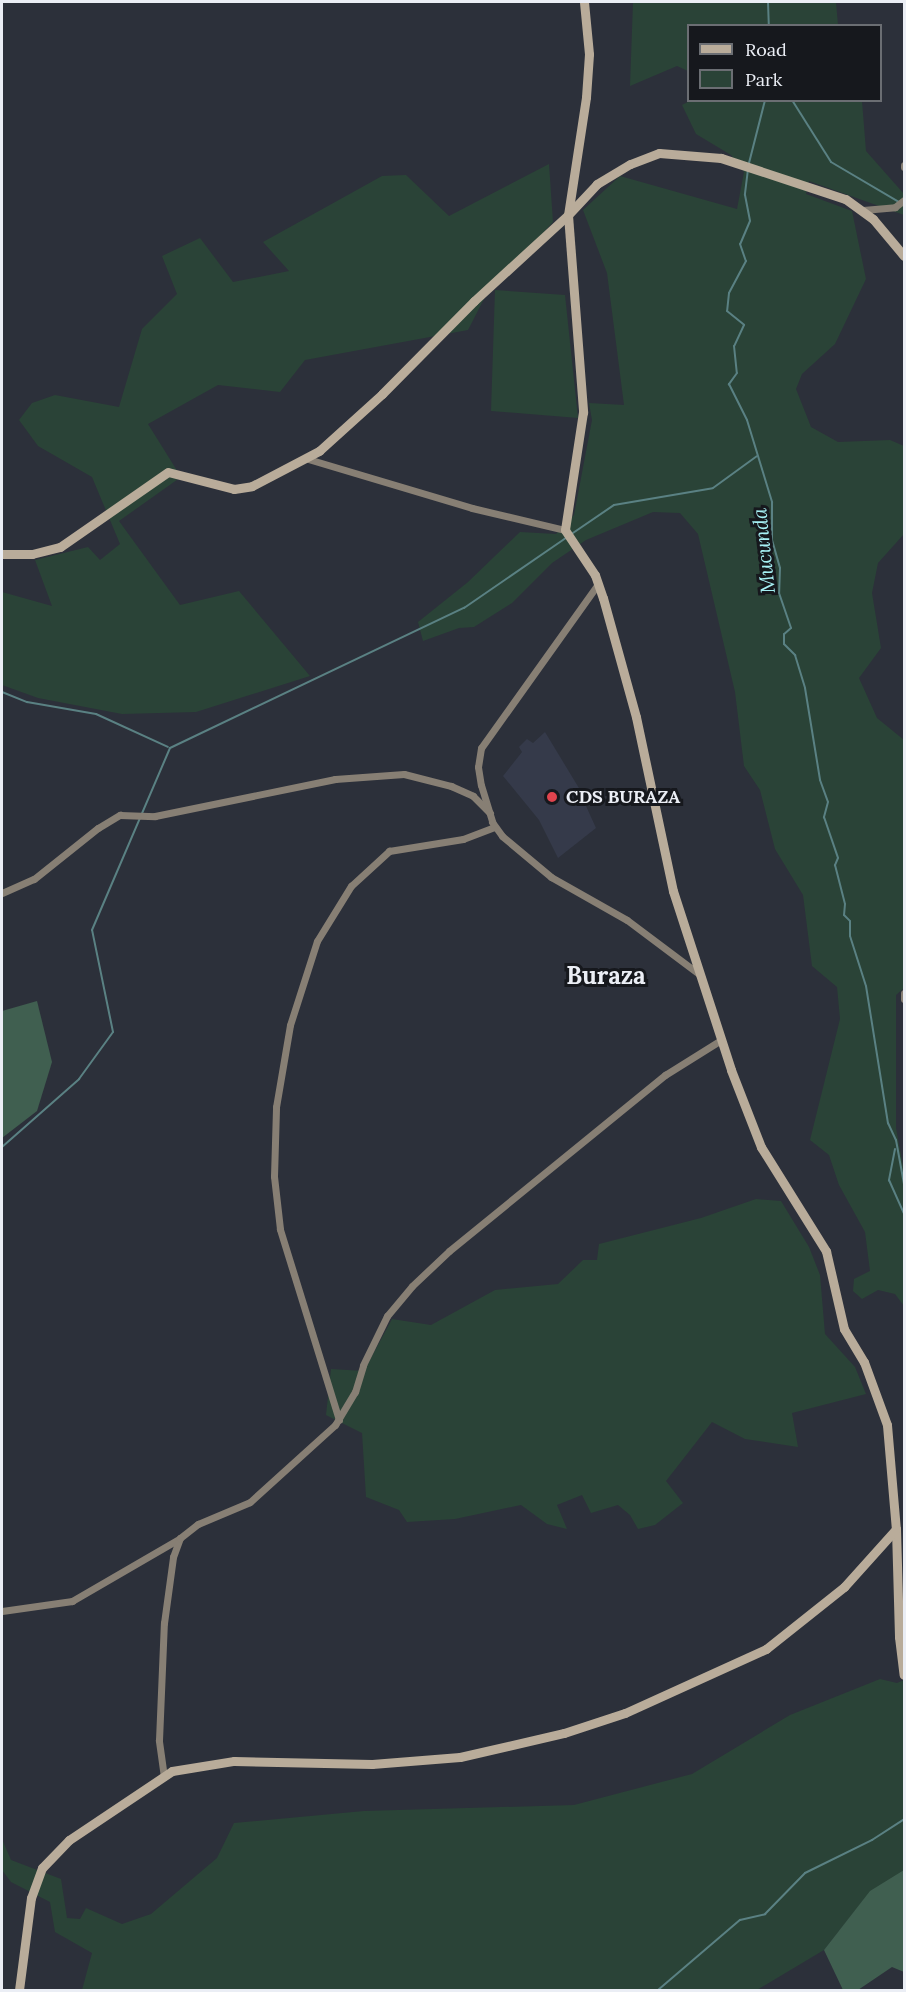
<!DOCTYPE html>
<html>
<head>
<meta charset="utf-8">
<style>
  body { margin:0 }
  #map { position:relative; width:906px; height:1992px; overflow:hidden; background:#2c303a; font-family:Lora,serif }
  div>[style] { position:absolute }
  .built>* { inset:0; background:#353a4a }
  .green>* { inset:0; background:#2a4337 }
  .forest>* { inset:0; background:#405f50 }
  .stream>* { height:2px; margin:-1px; padding:0 1px; transform-origin:1px; border-radius:1px; background:#5a8183 }
  .street>* { height:7px; margin:-3.5px; padding:0 3.5px; transform-origin:3.5px; border-radius:3.5px; background:#877f74 }
  .secondary>* { height:9px; margin:-4.5px; padding:0 4.5px; transform-origin:4.5px; border-radius:4.5px; background:#b9ac9a }
  .dots>* { width:16px; height:16px; translate:-50% -50%; box-sizing:border-box; border:3px solid #16181d; border-radius:50% }
  span { translate:-50% -50%; white-space:nowrap; text-align:center; line-height:1.15; -webkit-text-stroke:6px #16181d; paint-order:stroke }
  .poi-label { font-size:18px; color:#ebeef5; font-weight:700 }
  .left { translate:0 -50%; text-align:left }
  .water-label { font-size:20px; color:#a6f0f4; font-style:italic }
  .district-label { font-size:24px; color:#ebeef5; font-weight:700 }
  .frame { position:absolute; inset:0; border:3px solid #ebeef5; pointer-events:none }
  .legend { position:absolute; left:687px; top:24px; width:195px; height:78px; box-sizing:border-box; background:#16181d; border:2px solid #6b6e73; margin:0; padding:8px 10px; list-style:none; font-size:18px; color:#ebeef5 }
  .legend li { display:flex; align-items:center; gap:12px; height:30px }
  .legend b { width:30px; border:2px solid #6b6e73 }
</style>
</head>
<body>
<div id="map">
  <div class="built">
    <i style="clip-path:polygon(545px 732px,588px 803px,586px 806px,596px 828px,558px 858px,539px 820px,503px 776px,522px 752px,519px 747px,527px 739px,533px 743px)"></i>
  </div>
  <div class="green">
    <i style="clip-path:polygon(633px 2px,836px 2px,838px 25px,688px 26px,688px 71px,677px 66px,630px 86px)"></i>
    <i style="clip-path:polygon(690px 101px,862px 101px,866px 151px,904px 194px,904px 215px,809px 181px,806px 194px,852px 211px,866px 279px,835px 344px,802px 374px,796px 389px,811px 427px,838px 442px,890px 440px,904px 446px,904px 534px,878px 563px,872px 593px,881px 648px,859px 678px,877px 718px,904px 740px,904px 988px,896px 995px,896px 1128px,904px 1172px,904px 1306px,895px 1294px,878px 1290px,862px 1299px,853px 1291px,854px 1279px,870px 1271px,865px 1232px,839px 1185px,829px 1155px,810px 1140px,840px 1019px,837px 987px,812px 966px,803px 895px,775px 849px,760px 790px,744px 766px,735px 692px,698px 534px,680px 513px,653px 512px,586px 540px,552px 563px,512px 603px,474px 627px,459px 628px,423px 641px,418px 622px,468px 582px,520px 532px,556px 534px,574px 515px,592px 420px,589px 403px,624px 405px,607px 273px,583px 210px,620px 176px,737px 209px,744px 172px,731px 155px,696px 134px,682px 105px)"></i>
    <i style="clip-path:polygon(549px 164px,553px 222px,485px 297px,468px 330px,305px 360px,280px 392px,218px 385px,148px 424px,181px 477px,119px 521px,180px 605px,239px 591px,310px 676px,196px 712px,122px 714px,38px 698px,2px 685px,2px 592px,52px 606px,35px 560px,88px 547px,100px 560px,120px 544px,92px 477px,38px 446px,19px 420px,32px 403px,55px 395px,119px 407px,142px 329px,177px 294px,162px 256px,200px 238px,233px 282px,289px 271px,263px 242px,382px 176px,406px 175px,449px 216px)"></i>
    <i style="clip-path:polygon(495px 290px,565px 295px,578px 418px,491px 411px)"></i>
    <i style="clip-path:polygon(756px 1199px,781px 1201px,809px 1247px,820px 1275px,825px 1334px,855px 1367px,866px 1394px,792px 1413px,798px 1447px,745px 1439px,712px 1422px,666px 1481px,683px 1503px,655px 1525px,638px 1529px,630px 1515px,618px 1505px,591px 1513px,582px 1495px,557px 1505px,567px 1529px,547px 1524px,521px 1505px,455px 1519px,407px 1522px,399px 1510px,366px 1497px,362px 1433px,326px 1415px,331px 1369px,364px 1371px,392px 1319px,431px 1325px,495px 1290px,558px 1284px,583px 1260px,597px 1260px,599px 1244px,701px 1218px)"></i>
    <i style="clip-path:polygon(880px 1679px,897px 1683px,904px 1680px,904px 1873px,870px 1892px,824px 1950px,757px 1990px,82px 1990px,92px 1953px,55px 1932px,50px 1902px,11px 1882px,2px 1870px,2px 1839px,11px 1860px,61px 1879px,67px 1918px,80px 1919px,86px 1908px,122px 1924px,151px 1914px,217px 1858px,234px 1823px,364px 1811px,574px 1805px,692px 1774px,790px 1715px)"></i>
  </div>
  <div class="forest">
    <i style="clip-path:polygon(37px 1001px,52px 1062px,37px 1111px,2px 1138px,2px 1011px)"></i>
    <i style="clip-path:polygon(904px 1870px,904px 1972px,892px 1967px,858px 1990px,843px 1990px,824px 1950px,870px 1891px)"></i>
  </div>
  <div class="stream">
    <i style="left:768px;top:2px;width:24px;rotate:88deg"></i>
    <i style="left:792px;top:100px;width:73px;rotate:57.8deg"></i>
    <i style="left:831px;top:162px;width:85px;rotate:30.5deg"></i>
    <i style="left:749px;top:163px;width:65px;rotate:-75.7deg"></i>
    <i style="left:748px;top:169px;width:26px;rotate:97deg"></i>
    <i style="left:745px;top:195px;width:26px;rotate:79deg"></i>
    <i style="left:750px;top:221px;width:25px;rotate:113deg"></i>
    <i style="left:740px;top:244px;width:18px;rotate:71deg"></i>
    <i style="left:746px;top:261px;width:36px;rotate:118deg"></i>
    <i style="left:729px;top:293px;width:18px;rotate:96deg"></i>
    <i style="left:727px;top:311px;width:22px;rotate:39deg"></i>
    <i style="left:744px;top:325px;width:23px;rotate:115deg"></i>
    <i style="left:734px;top:346px;width:27px;rotate:84deg"></i>
    <i style="left:737px;top:373px;width:14px;rotate:126deg"></i>
    <i style="left:729px;top:384px;width:40px;rotate:63.4deg"></i>
    <i style="left:747px;top:420px;width:86px;rotate:73deg"></i>
    <i style="left:772px;top:502px;width:38px;rotate:90deg"></i>
    <i style="left:772px;top:540px;width:29px;rotate:74deg"></i>
    <i style="left:780px;top:568px;width:25px;rotate:92deg"></i>
    <i style="left:779px;top:593px;width:37px;rotate:71deg"></i>
    <i style="left:791px;top:628px;width:9px;rotate:139deg"></i>
    <i style="left:784px;top:634px;width:10px;rotate:90deg"></i>
    <i style="left:784px;top:644px;width:16px;rotate:45deg"></i>
    <i style="left:795px;top:655px;width:34px;rotate:73deg"></i>
    <i style="left:805px;top:688px;width:93px;rotate:80.7deg"></i>
    <i style="left:820px;top:780px;width:23px;rotate:70deg"></i>
    <i style="left:828px;top:802px;width:16px;rotate:105deg"></i>
    <i style="left:824px;top:817px;width:43px;rotate:71.1deg"></i>
    <i style="left:838px;top:858px;width:8px;rotate:113deg"></i>
    <i style="left:835px;top:865px;width:40px;rotate:75.6deg"></i>
    <i style="left:845px;top:904px;width:11px;rotate:95deg"></i>
    <i style="left:844px;top:915px;width:8px;rotate:45deg"></i>
    <i style="left:850px;top:921px;width:15px;rotate:90deg"></i>
    <i style="left:850px;top:936px;width:52px;rotate:72.3deg"></i>
    <i style="left:866px;top:986px;width:139px;rotate:80.9deg"></i>
    <i style="left:888px;top:1123px;width:19px;rotate:65deg"></i>
    <i style="left:896px;top:1140px;width:45px;rotate:79.7deg"></i>
    <i style="left:570px;top:535px;width:53px;rotate:-34.3deg"></i>
    <i style="left:614px;top:505px;width:100px;rotate:-9.7deg"></i>
    <i style="left:713px;top:488px;width:54px;rotate:-36deg"></i>
    <i style="left:2px;top:692px;width:27px;rotate:22deg"></i>
    <i style="left:27px;top:702px;width:70px;rotate:9.9deg"></i>
    <i style="left:96px;top:714px;width:79px;rotate:24.6deg"></i>
    <i style="left:2px;top:1147px;width:103px;rotate:-41.4deg"></i>
    <i style="left:79px;top:1079px;width:58px;rotate:-54.1deg"></i>
    <i style="left:113px;top:1032px;width:104px;rotate:-101.6deg"></i>
    <i style="left:92px;top:930px;width:198px;rotate:-66.8deg"></i>
    <i style="left:170px;top:748px;width:326px;rotate:-25.5deg"></i>
    <i style="left:464px;top:608px;width:124px;rotate:-34.5deg"></i>
    <i style="left:895px;top:1149px;width:32px;rotate:101deg"></i>
    <i style="left:889px;top:1180px;width:36px;rotate:66deg"></i>
    <i style="left:658px;top:1990px;width:108px;rotate:-40.5deg"></i>
    <i style="left:740px;top:1920px;width:26px;rotate:-13deg"></i>
    <i style="left:765px;top:1914px;width:57px;rotate:-45.7deg"></i>
    <i style="left:805px;top:1873px;width:75px;rotate:-26.2deg"></i>
    <i style="left:872px;top:1840px;width:38px;rotate:-33deg"></i>
  </div>
  <div class="street">
    <i style="left:904px;top:165px;width:2px;rotate:90deg"></i>
    <i style="left:863px;top:210px;width:32px;rotate:-5deg"></i>
    <i style="left:895px;top:207px;width:11px;rotate:-38deg"></i>
    <i style="left:308px;top:459px;width:171px;rotate:16.6deg"></i>
    <i style="left:472px;top:508px;width:96px;rotate:13.3deg"></i>
    <i style="left:598px;top:584px;width:201px;rotate:125.5deg"></i>
    <i style="left:481px;top:748px;width:19px;rotate:99deg"></i>
    <i style="left:478px;top:767px;width:18px;rotate:81deg"></i>
    <i style="left:481px;top:785px;width:39px;rotate:73deg"></i>
    <i style="left:492px;top:822px;width:17px;rotate:54deg"></i>
    <i style="left:502px;top:836px;width:64px;rotate:39.9deg"></i>
    <i style="left:551px;top:877px;width:87px;rotate:29.5deg"></i>
    <i style="left:627px;top:920px;width:90px;rotate:36.9deg"></i>
    <i style="left:2px;top:893px;width:35px;rotate:-24deg"></i>
    <i style="left:34px;top:879px;width:82px;rotate:-38.6deg"></i>
    <i style="left:98px;top:828px;width:26px;rotate:-31deg"></i>
    <i style="left:120px;top:815px;width:35px;rotate:2deg"></i>
    <i style="left:155px;top:816px;width:184px;rotate:-11.6deg"></i>
    <i style="left:335px;top:779px;width:69px;rotate:-4.1deg"></i>
    <i style="left:404px;top:774px;width:49px;rotate:14.3deg"></i>
    <i style="left:451px;top:786px;width:24px;rotate:24deg"></i>
    <i style="left:473px;top:796px;width:24px;rotate:45deg"></i>
    <i style="left:904px;top:993px;width:6px;rotate:90deg"></i>
    <i style="left:339px;top:1420px;width:200px;rotate:-107.2deg"></i>
    <i style="left:280px;top:1229px;width:53px;rotate:-96.5deg"></i>
    <i style="left:274px;top:1176px;width:69px;rotate:-88.3deg"></i>
    <i style="left:276px;top:1107px;width:83px;rotate:-80.3deg"></i>
    <i style="left:290px;top:1025px;width:88px;rotate:-72.2deg"></i>
    <i style="left:317px;top:941px;width:65px;rotate:-58.3deg"></i>
    <i style="left:351px;top:886px;width:52px;rotate:-42.6deg"></i>
    <i style="left:389px;top:851px;width:75px;rotate:-9.2deg"></i>
    <i style="left:463px;top:839px;width:33px;rotate:-21deg"></i>
    <i style="left:2px;top:1611px;width:71px;rotate:-8.1deg"></i>
    <i style="left:72px;top:1601px;width:124px;rotate:-30.1deg"></i>
    <i style="left:164px;top:1777px;width:37px;rotate:-98deg"></i>
    <i style="left:159px;top:1740px;width:117px;rotate:-87.6deg"></i>
    <i style="left:164px;top:1623px;width:67px;rotate:-82.2deg"></i>
    <i style="left:173px;top:1557px;width:20px;rotate:-70deg"></i>
    <i style="left:180px;top:1538px;width:23px;rotate:-38deg"></i>
    <i style="left:198px;top:1524px;width:56px;rotate:-22.9deg"></i>
    <i style="left:250px;top:1502px;width:115px;rotate:-42.2deg"></i>
    <i style="left:335px;top:1425px;width:39px;rotate:-59deg"></i>
    <i style="left:355px;top:1392px;width:28px;rotate:-73deg"></i>
    <i style="left:363px;top:1365px;width:55px;rotate:-63.9deg"></i>
    <i style="left:387px;top:1316px;width:39px;rotate:-50deg"></i>
    <i style="left:412px;top:1286px;width:51px;rotate:-43.4deg"></i>
    <i style="left:449px;top:1251px;width:279px;rotate:-39.2deg"></i>
    <i style="left:665px;top:1075px;width:66px;rotate:-32deg"></i>
  </div>
  <div class="secondary">
    <i style="left:904px;top:256px;width:48px;rotate:-130deg"></i>
    <i style="left:873px;top:219px;width:34px;rotate:-144deg"></i>
    <i style="left:845px;top:199px;width:131px;rotate:-161.7deg"></i>
    <i style="left:721px;top:158px;width:62px;rotate:-175.4deg"></i>
    <i style="left:659px;top:153px;width:31px;rotate:159deg"></i>
    <i style="left:630px;top:164px;width:39px;rotate:149deg"></i>
    <i style="left:597px;top:184px;width:42px;rotate:133.1deg"></i>
    <i style="left:568px;top:215px;width:198px;rotate:85.6deg"></i>
    <i style="left:583px;top:412px;width:119px;rotate:98.7deg"></i>
    <i style="left:565px;top:530px;width:54px;rotate:56.3deg"></i>
    <i style="left:595px;top:575px;width:24px;rotate:71deg"></i>
    <i style="left:603px;top:598px;width:123px;rotate:74.5deg"></i>
    <i style="left:636px;top:717px;width:178px;rotate:78deg"></i>
    <i style="left:673px;top:891px;width:188px;rotate:72deg"></i>
    <i style="left:731px;top:1070px;width:83px;rotate:68.7deg"></i>
    <i style="left:761px;top:1147px;width:123px;rotate:58deg"></i>
    <i style="left:826px;top:1251px;width:80px;rotate:77deg"></i>
    <i style="left:844px;top:1329px;width:39px;rotate:59deg"></i>
    <i style="left:864px;top:1362px;width:67px;rotate:69.9deg"></i>
    <i style="left:887px;top:1425px;width:104px;rotate:85.1deg"></i>
    <i style="left:896px;top:1529px;width:108px;rotate:88.4deg"></i>
    <i style="left:899px;top:1637px;width:38px;rotate:83deg"></i>
    <i style="left:2px;top:554px;width:30px"></i>
    <i style="left:32px;top:554px;width:29px;rotate:-14deg"></i>
    <i style="left:60px;top:547px;width:131px;rotate:-34.8deg"></i>
    <i style="left:168px;top:472px;width:68px;rotate:14.4deg"></i>
    <i style="left:234px;top:489px;width:18px;rotate:-9deg"></i>
    <i style="left:252px;top:486px;width:76px;rotate:-27.6deg"></i>
    <i style="left:319px;top:451px;width:85px;rotate:-42.1deg"></i>
    <i style="left:382px;top:394px;width:131px;rotate:-45.3deg"></i>
    <i style="left:474px;top:301px;width:127px;rotate:-42.5deg"></i>
    <i style="left:568px;top:215px;width:119px;rotate:-81.3deg"></i>
    <i style="left:586px;top:97px;width:43px;rotate:-86deg"></i>
    <i style="left:589px;top:54px;width:52px;rotate:-95.5deg"></i>
    <i style="left:19px;top:1990px;width:93px;rotate:-82.6deg"></i>
    <i style="left:31px;top:1898px;width:32px;rotate:-70deg"></i>
    <i style="left:42px;top:1868px;width:39px;rotate:-46deg"></i>
    <i style="left:69px;top:1840px;width:124px;rotate:-33.8deg"></i>
    <i style="left:172px;top:1771px;width:63px;rotate:-9.2deg"></i>
    <i style="left:234px;top:1761px;width:138px;rotate:1.2deg"></i>
    <i style="left:372px;top:1764px;width:88px;rotate:-4.5deg"></i>
    <i style="left:460px;top:1757px;width:107px;rotate:-13deg"></i>
    <i style="left:564px;top:1733px;width:64px;rotate:-18.2deg"></i>
    <i style="left:625px;top:1713px;width:155px;rotate:-24.4deg"></i>
    <i style="left:766px;top:1649px;width:100px;rotate:-38.5deg"></i>
    <i style="left:844px;top:1587px;width:78px;rotate:-48.1deg"></i>
  </div>
  <div class="dots">
    <i style="left:552px;top:797px;background:#e0444e"></i>
  </div>
  <div class="poi-label">
    <span class="left" style="left:566px;top:797px">CDS BURAZA</span>
  </div>
  <div class="water-label">
    <span style="left:763px;top:551px;rotate:-96deg">Mucunda</span>
  </div>
  <div class="district-label">
    <span style="left:606px;top:976px">Buraza</span>
  </div>
  <div class="frame"></div>
  <ul class="legend">
  <li><b style="height:8px;background:#b9ac9a"></b>Road</li>
  <li><b style="height:16px;background:#2a4337"></b>Park</li>
  </ul>
</div>
</body>
</html>
